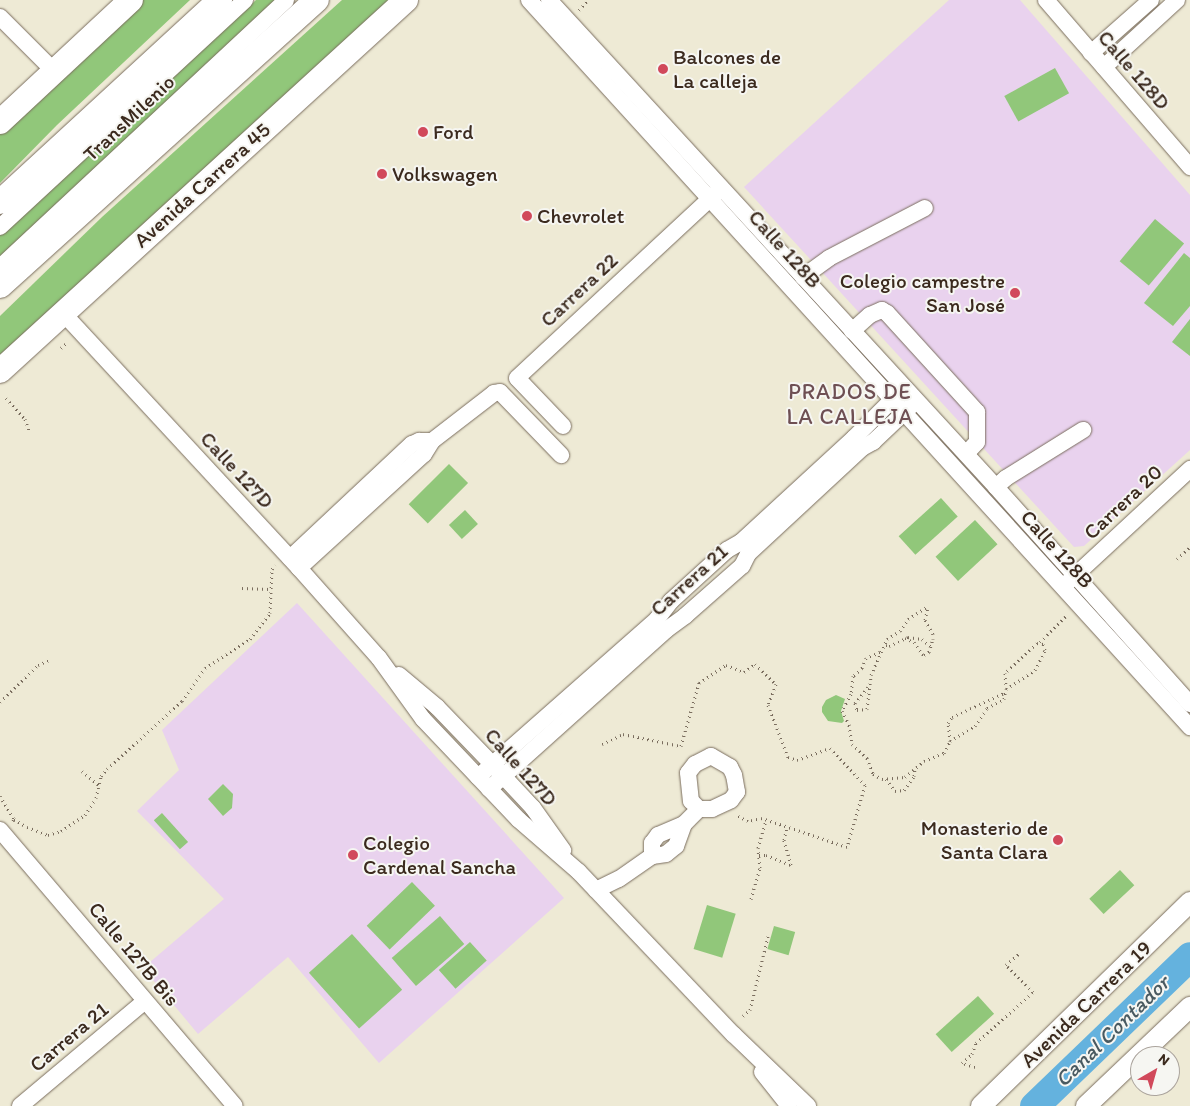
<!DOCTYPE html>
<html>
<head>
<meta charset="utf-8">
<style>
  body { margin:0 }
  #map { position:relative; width:1190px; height:1106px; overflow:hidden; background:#eeead5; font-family:Itim,sans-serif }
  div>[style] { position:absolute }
  .built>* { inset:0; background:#e9d2ee }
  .green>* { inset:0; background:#91c77a; transform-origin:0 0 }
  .river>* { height:29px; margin:-14.5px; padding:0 14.5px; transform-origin:14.5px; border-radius:14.5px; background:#64b2de }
  .path>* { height:3px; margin-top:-1.5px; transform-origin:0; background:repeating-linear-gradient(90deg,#7a6d5e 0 1px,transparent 0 5px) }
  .roads { filter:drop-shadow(0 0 1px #7a6d5e) drop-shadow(0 0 1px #7a6d5e) }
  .minor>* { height:16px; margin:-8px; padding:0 8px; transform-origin:8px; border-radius:8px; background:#fff }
  .major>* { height:20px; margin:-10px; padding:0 10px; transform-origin:10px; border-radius:10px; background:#fff }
  .highway>* { height:24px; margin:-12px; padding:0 12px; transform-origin:12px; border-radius:12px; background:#fff }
  .dots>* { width:14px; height:14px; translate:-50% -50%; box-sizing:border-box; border:2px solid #f6f6f2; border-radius:50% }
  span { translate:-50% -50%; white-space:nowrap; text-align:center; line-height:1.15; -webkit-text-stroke:4px #f6f6f2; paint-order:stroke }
  .poi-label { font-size:21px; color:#3b2a1e }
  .left { translate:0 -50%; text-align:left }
  .right { translate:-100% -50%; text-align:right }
  .street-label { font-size:21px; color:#3b2a1e }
  .neighbourhood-label { font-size:22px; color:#6e4f53; letter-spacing:1px }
  .water-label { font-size:22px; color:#495a61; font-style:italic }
  .north { position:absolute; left:1130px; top:1046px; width:50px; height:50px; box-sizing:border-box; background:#f6f6f2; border:1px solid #aba49d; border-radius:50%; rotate:38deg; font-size:14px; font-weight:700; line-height:20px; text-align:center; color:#3b2a1e }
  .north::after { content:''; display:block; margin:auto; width:18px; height:22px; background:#d1495b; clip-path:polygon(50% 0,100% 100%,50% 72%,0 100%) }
</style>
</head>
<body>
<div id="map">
  <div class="built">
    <i style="clip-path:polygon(949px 0,1020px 0,1190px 195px,1190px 450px,1084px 546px,1074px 547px,744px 187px)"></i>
    <i style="clip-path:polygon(297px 603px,564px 898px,379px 1063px,288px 957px,198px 1034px,143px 968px,224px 899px,137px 811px,179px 770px,162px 730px)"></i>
  </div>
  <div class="green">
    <i style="clip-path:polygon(142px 0,190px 0,57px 125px,0 183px,0 133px)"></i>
    <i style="clip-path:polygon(256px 0,281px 0,0 260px,0 235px)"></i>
    <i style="clip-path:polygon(342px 0,390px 0,0 355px,0 316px,102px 217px)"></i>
    <i style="left:1055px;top:68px;width:29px;height:58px;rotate:61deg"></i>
    <i style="left:1155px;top:219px;width:38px;height:55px;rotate:40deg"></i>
    <i style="clip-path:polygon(1184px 253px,1190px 258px,1190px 306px,1173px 326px,1144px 303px)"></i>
    <i style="clip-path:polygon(1190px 319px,1190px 356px,1172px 342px)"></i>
    <i style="left:449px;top:464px;width:27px;height:57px;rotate:45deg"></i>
    <i style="left:941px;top:498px;width:25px;height:57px;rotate:48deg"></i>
    <i style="left:465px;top:510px;width:19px;height:22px;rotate:47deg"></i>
    <i style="left:975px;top:520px;width:33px;height:54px;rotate:47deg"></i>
    <i style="clip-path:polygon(836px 695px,845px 699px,841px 711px,844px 721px,842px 723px,828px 721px,822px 712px,822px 707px,826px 700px)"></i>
    <i style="clip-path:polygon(223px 784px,233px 794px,232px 808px,223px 816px,208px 799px)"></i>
    <i style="left:162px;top:813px;width:39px;height:11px;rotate:48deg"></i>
    <i style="left:1120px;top:870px;width:21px;height:42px;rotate:47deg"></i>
    <i style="left:412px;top:882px;width:33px;height:63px;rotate:46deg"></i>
    <i style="left:707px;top:905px;width:30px;height:46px;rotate:17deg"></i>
    <i style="left:440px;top:916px;width:37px;height:64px;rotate:49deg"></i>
    <i style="left:774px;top:926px;width:22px;height:24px;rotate:16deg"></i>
    <i style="left:352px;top:934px;width:75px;height:58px;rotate:48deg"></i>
    <i style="left:470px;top:942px;width:25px;height:42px;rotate:48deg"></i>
    <i style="left:978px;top:996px;width:24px;height:57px;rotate:48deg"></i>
  </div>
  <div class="river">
    <i style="left:1034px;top:1106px;width:216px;rotate:-43.9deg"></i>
  </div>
  <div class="path">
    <i style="left:579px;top:10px;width:13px;rotate:-48deg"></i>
    <i style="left:61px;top:348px;width:9px;rotate:-41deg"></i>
    <i style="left:6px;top:398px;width:28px;rotate:48deg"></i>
    <i style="left:25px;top:419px;width:12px;rotate:70deg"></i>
    <i style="left:1177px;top:559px;width:18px;rotate:-43deg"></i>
    <i style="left:242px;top:588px;width:29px;rotate:2deg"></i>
    <i style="left:905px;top:638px;width:10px;rotate:24deg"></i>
    <i style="left:914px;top:642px;width:14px;rotate:56deg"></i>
    <i style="left:922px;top:654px;width:2px;rotate:27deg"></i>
    <i style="left:924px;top:655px;width:6px;rotate:-31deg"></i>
    <i style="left:929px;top:652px;width:14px;rotate:-73deg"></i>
    <i style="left:933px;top:639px;width:5px;rotate:-90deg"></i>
    <i style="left:933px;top:634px;width:16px;rotate:-120deg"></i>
    <i style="left:925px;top:620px;width:13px;rotate:-77deg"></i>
    <i style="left:1040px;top:642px;width:38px;rotate:-45deg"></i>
    <i style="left:886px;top:645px;width:3px;rotate:18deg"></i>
    <i style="left:889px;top:646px;width:21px;rotate:-25deg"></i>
    <i style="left:908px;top:637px;width:14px;rotate:8deg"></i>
    <i style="left:922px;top:639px;width:11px;rotate:41deg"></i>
    <i style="left:880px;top:652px;width:15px;rotate:157deg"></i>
    <i style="left:866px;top:658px;width:11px;rotate:112deg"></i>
    <i style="left:862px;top:668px;width:12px;rotate:138deg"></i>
    <i style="left:853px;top:676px;width:18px;rotate:96deg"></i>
    <i style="left:851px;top:694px;width:19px;rotate:118deg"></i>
    <i style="left:842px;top:711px;width:16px;rotate:63deg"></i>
    <i style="left:849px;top:725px;width:19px;rotate:81deg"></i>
    <i style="left:852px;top:744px;width:21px;rotate:43deg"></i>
    <i style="left:867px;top:758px;width:17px;rotate:69deg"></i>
    <i style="left:873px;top:774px;width:10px;rotate:29deg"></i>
    <i style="left:882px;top:779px;width:23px;rotate:-5deg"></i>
    <i style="left:905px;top:777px;width:25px;rotate:-40deg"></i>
    <i style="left:924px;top:761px;width:22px;rotate:-22deg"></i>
    <i style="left:944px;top:753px;width:13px;rotate:-63deg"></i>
    <i style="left:950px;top:741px;width:18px;rotate:-96deg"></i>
    <i style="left:948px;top:723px;width:7px;rotate:-56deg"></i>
    <i style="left:952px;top:717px;width:57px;rotate:-24.8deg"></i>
    <i style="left:868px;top:687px;width:21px;rotate:129deg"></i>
    <i style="left:855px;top:703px;width:7px;rotate:74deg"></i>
    <i style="left:857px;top:710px;width:10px;rotate:-6deg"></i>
    <i style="left:867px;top:709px;width:34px;rotate:-83deg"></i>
    <i style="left:871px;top:675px;width:39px;rotate:-66deg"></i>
    <i style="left:887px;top:639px;width:15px;rotate:-32deg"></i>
    <i style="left:900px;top:631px;width:14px;rotate:-56deg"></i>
    <i style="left:908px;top:619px;width:24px;rotate:-33deg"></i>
    <i style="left:0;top:702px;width:53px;rotate:-44.2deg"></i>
    <i style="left:38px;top:665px;width:12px;rotate:-24deg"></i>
    <i style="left:950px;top:741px;width:29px;rotate:-31deg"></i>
    <i style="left:975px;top:726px;width:22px;rotate:-56deg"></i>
    <i style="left:987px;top:708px;width:19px;rotate:-28deg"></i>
    <i style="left:1004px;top:699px;width:10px;rotate:-79deg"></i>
    <i style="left:1006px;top:689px;width:35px;rotate:-33deg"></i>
    <i style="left:1035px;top:670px;width:22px;rotate:-63deg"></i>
    <i style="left:1045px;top:650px;width:6px;rotate:-108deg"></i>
    <i style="left:1043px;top:644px;width:6px;rotate:-171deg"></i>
    <i style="left:1037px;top:643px;width:44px;rotate:136.8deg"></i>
    <i style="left:1005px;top:673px;width:16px;rotate:86deg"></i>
    <i style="left:602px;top:744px;width:23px;rotate:-25deg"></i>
    <i style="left:623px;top:734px;width:59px;rotate:11.7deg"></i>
    <i style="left:681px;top:746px;width:66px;rotate:-74.1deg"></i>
    <i style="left:699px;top:683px;width:32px;rotate:-34deg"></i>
    <i style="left:726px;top:665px;width:19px;rotate:21deg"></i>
    <i style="left:744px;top:672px;width:14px;rotate:-36deg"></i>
    <i style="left:755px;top:664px;width:29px;rotate:44deg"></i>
    <i style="left:776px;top:684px;width:22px;rotate:111deg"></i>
    <i style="left:768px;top:705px;width:56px;rotate:69deg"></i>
    <i style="left:788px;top:757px;width:9px;rotate:18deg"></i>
    <i style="left:797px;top:760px;width:35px;rotate:-20deg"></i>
    <i style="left:830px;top:748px;width:51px;rotate:46.6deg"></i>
    <i style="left:865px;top:785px;width:65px;rotate:106.2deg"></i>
    <i style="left:847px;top:847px;width:90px;rotate:-161.2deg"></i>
    <i style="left:762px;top:818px;width:14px;rotate:168deg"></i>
    <i style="left:748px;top:821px;width:13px;rotate:-153deg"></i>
    <i style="left:82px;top:771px;width:23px;rotate:40deg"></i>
    <i style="left:886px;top:779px;width:15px;rotate:53deg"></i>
    <i style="left:895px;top:791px;width:9px;rotate:-6deg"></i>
    <i style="left:904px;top:790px;width:17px;rotate:-54deg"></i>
    <i style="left:914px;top:776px;width:7px;rotate:-82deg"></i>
    <i style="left:0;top:796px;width:27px;rotate:59deg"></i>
    <i style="left:13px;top:821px;width:2px;rotate:-63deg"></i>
    <i style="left:14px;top:819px;width:15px;rotate:32deg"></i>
    <i style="left:27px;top:827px;width:22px;rotate:21deg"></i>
    <i style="left:48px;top:835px;width:14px;rotate:-17deg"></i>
    <i style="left:61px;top:831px;width:29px;rotate:-34deg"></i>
    <i style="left:85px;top:815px;width:20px;rotate:-57deg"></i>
    <i style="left:96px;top:798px;width:23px;rotate:-77deg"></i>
    <i style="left:101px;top:776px;width:9px;rotate:-49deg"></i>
    <i style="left:107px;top:769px;width:101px;rotate:-42.2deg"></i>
    <i style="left:182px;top:701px;width:40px;rotate:-55.1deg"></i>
    <i style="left:205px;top:668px;width:54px;rotate:-32.8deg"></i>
    <i style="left:250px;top:639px;width:33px;rotate:-52deg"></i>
    <i style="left:270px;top:613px;width:44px;rotate:-87.4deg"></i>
    <i style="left:272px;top:569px;width:5px;rotate:-53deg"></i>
    <i style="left:759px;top:855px;width:7px"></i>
    <i style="left:766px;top:855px;width:27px;rotate:22deg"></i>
    <i style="left:791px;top:865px;width:26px;rotate:-106deg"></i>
    <i style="left:784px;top:840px;width:13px;rotate:-77deg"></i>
    <i style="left:751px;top:899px;width:32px;rotate:-74deg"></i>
    <i style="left:760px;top:868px;width:20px;rotate:-96deg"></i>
    <i style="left:758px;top:848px;width:29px;rotate:-74deg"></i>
    <i style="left:743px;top:1016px;width:9px;rotate:-41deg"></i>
    <i style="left:750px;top:1010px;width:76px;rotate:-76.3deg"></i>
    <i style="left:975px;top:1067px;width:14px;rotate:-163deg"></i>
    <i style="left:962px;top:1063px;width:13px;rotate:-42deg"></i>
    <i style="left:972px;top:1054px;width:12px;rotate:-70deg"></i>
    <i style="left:976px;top:1043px;width:76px;rotate:-41.8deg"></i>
    <i style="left:1033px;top:992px;width:38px;rotate:-135deg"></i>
    <i style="left:1006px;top:965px;width:18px;rotate:-41deg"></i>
  </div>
  <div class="roads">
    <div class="minor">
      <i style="left:529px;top:0;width:983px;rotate:47.72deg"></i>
      <i style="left:549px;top:0;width:661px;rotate:47.45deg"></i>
      <i style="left:996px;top:487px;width:291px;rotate:48.2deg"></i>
      <i style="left:1046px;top:0;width:221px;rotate:49.2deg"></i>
      <i style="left:0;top:17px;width:76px;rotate:45deg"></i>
      <i style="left:1091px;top:53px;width:80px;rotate:-41.5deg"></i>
      <i style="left:1104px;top:67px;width:99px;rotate:-42.5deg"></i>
      <i style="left:0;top:227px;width:334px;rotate:-42.8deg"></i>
      <i style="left:0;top:267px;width:391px;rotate:-43deg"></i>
      <i style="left:803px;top:277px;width:32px;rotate:-36deg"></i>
      <i style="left:829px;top:258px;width:108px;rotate:-27.5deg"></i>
      <i style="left:63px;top:313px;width:347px;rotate:47.2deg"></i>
      <i style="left:299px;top:568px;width:120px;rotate:48.4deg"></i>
      <i style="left:379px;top:658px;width:75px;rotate:54.2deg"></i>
      <i style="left:423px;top:719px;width:139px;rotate:46.5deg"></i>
      <i style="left:519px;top:820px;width:79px;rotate:40.9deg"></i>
      <i style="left:579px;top:872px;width:224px;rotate:46.5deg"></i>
      <i style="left:733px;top:1034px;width:104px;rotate:43.8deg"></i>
      <i style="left:852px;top:331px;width:24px;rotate:-42deg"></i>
      <i style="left:870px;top:315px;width:13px;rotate:-23deg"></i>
      <i style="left:882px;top:310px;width:6px;rotate:31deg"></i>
      <i style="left:887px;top:313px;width:134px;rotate:47.7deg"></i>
      <i style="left:977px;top:412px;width:30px;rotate:90deg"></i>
      <i style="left:977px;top:442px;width:16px;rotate:133deg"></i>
      <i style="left:563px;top:426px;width:66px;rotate:-133.8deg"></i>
      <i style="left:517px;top:378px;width:275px;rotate:-42.9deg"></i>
      <i style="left:996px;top:487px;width:13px;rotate:-42deg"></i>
      <i style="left:1006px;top:478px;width:91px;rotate:-31.9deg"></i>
      <i style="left:290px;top:558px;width:167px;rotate:-43.1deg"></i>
      <i style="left:412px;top:444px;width:8px;rotate:-23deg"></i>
      <i style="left:419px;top:441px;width:13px"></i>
      <i style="left:299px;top:568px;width:169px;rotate:-42.4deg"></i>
      <i style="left:424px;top:454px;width:15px;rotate:-58deg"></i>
      <i style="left:432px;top:441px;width:78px;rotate:-37.7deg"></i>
      <i style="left:494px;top:393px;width:6px;rotate:-9deg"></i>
      <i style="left:500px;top:392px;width:88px;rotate:45.9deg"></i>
      <i style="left:1067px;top:583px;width:168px;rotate:-42.8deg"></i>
      <i style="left:399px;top:675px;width:50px;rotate:40.1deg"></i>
      <i style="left:437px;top:707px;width:79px;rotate:46deg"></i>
      <i style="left:492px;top:764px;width:60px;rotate:47deg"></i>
      <i style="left:533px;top:808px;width:52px;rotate:54.5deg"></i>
      <i style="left:478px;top:777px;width:239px;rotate:-41.4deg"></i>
      <i style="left:657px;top:619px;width:23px;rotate:-52deg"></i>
      <i style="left:671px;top:601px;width:76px;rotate:-42.3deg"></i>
      <i style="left:727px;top:550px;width:16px;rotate:-30deg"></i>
      <i style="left:741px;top:542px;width:154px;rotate:-42.6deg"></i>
      <i style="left:854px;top:438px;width:64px;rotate:-45deg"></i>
      <i style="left:489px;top:789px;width:238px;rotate:-41.9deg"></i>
      <i style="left:666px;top:630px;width:24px;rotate:-36deg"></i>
      <i style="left:685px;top:616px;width:76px;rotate:-41.3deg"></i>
      <i style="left:742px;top:566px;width:13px;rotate:-63deg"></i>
      <i style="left:748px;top:554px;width:156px;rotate:-42.9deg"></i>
      <i style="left:862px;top:448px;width:13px;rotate:-29deg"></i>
      <i style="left:873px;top:442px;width:52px;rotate:-43.5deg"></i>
      <i style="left:0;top:830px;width:362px;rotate:49.6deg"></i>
      <i style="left:652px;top:856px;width:13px;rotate:-90deg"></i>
      <i style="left:652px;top:843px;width:10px;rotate:-53deg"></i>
      <i style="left:658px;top:835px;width:28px;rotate:-23deg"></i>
      <i style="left:596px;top:890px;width:25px;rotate:-26deg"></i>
      <i style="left:619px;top:879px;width:40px;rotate:-34.9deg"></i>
      <i style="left:652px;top:856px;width:14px;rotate:-8deg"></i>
      <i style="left:666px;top:854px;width:13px;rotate:-39deg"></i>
      <i style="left:676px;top:846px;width:23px;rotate:-70deg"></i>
      <i style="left:684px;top:824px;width:21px;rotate:-45deg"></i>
      <i style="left:699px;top:809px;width:13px"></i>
      <i style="left:712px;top:809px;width:21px;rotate:-25deg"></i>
      <i style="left:731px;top:800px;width:10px;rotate:-53deg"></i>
      <i style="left:737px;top:792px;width:17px;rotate:-100deg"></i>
      <i style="left:734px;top:775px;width:9px;rotate:-117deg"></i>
      <i style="left:730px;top:767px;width:22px;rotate:-150deg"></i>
      <i style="left:711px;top:756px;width:18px;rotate:153deg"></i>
      <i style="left:695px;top:764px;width:11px;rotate:128deg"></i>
      <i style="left:688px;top:773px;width:28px;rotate:84deg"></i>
      <i style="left:691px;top:801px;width:11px;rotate:45deg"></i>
      <i style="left:762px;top:1072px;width:43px;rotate:51.5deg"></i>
      <i style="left:20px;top:1106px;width:163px;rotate:-40deg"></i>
    </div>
    <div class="major">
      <i style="left:981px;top:1106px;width:292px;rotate:-44.3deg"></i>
      <i style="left:1086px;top:1106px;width:144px;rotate:-43.6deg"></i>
    </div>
    <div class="highway">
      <i style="left:0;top:122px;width:179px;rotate:-43deg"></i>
      <i style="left:0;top:202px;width:299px;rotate:-42.6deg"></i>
      <i style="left:0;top:286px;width:427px;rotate:-42.1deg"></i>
      <i style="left:0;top:371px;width:550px;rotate:-42.42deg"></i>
    </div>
  </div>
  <div class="dots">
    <i style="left:663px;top:69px;background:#d1495b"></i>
    <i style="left:423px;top:132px;background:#d1495b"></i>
    <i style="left:382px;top:174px;background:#d1495b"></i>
    <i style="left:527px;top:216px;background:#d1495b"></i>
    <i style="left:1015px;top:293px;background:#d1495b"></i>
    <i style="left:1058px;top:840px;background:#d1495b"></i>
    <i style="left:353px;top:855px;background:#d1495b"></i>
  </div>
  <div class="poi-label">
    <span class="left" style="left:673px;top:69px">Balcones de<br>La calleja</span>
    <span class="left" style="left:433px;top:132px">Ford</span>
    <span class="left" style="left:392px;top:174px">Volkswagen</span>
    <span class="left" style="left:537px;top:216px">Chevrolet</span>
    <span class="right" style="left:1005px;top:293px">Colegio campestre<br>San José</span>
    <span class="right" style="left:1048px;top:840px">Monasterio de<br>Santa Clara</span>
    <span class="left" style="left:363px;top:855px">Colegio<br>Cardenal Sancha</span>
  </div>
  <div class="street-label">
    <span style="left:1134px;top:70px;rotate:49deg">Calle 128D</span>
    <span style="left:129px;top:118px;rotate:-43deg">TransMilenio</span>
    <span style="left:202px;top:185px;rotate:-42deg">Avenida Carrera 45</span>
    <span style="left:785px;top:249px;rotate:48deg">Calle 128B</span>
    <span style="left:579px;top:290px;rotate:-43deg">Carrera 22</span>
    <span style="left:237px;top:470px;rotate:47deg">Calle 127D</span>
    <span style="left:1123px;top:502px;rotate:-43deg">Carrera 20</span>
    <span style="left:1057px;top:549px;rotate:48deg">Calle 128B</span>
    <span style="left:689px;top:580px;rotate:-42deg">Carrera 21</span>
    <span style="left:521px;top:767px;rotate:48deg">Calle 127D</span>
    <span style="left:134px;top:954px;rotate:50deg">Calle 127B Bis</span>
    <span style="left:1086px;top:1004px;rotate:-44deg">Avenida Carrera 19</span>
    <span style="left:69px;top:1037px;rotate:-40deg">Carrera 21</span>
  </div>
  <div class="neighbourhood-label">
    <span style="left:850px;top:404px">PRADOS DE<br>LA CALLEJA</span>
  </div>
  <div class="water-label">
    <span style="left:1112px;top:1031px;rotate:-44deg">Canal Contador</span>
  </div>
  <div class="north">N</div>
</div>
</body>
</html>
